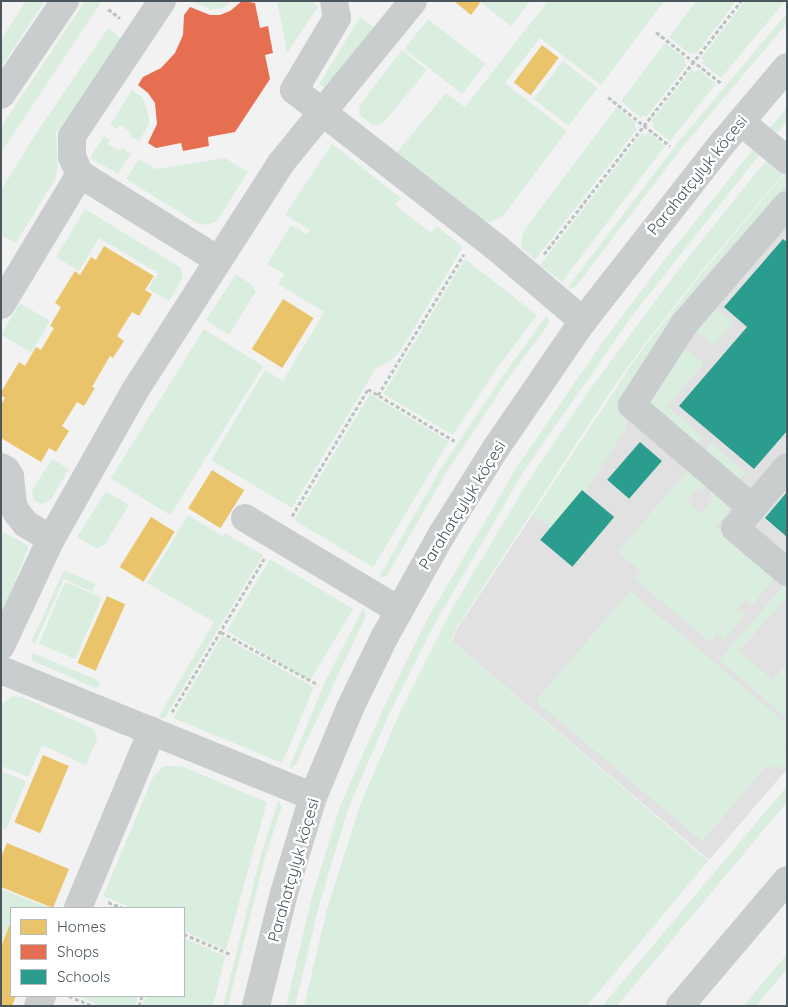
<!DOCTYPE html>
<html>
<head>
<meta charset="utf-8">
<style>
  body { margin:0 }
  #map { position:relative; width:788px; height:1007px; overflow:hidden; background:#f3f2f2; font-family:Quicksand,sans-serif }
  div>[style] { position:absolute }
  .education>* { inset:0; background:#e1e1e2 }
  .green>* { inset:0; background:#daeee0; transform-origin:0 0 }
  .homes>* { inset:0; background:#e9c46a; transform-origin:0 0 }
  .shops>* { inset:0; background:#e76f51 }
  .schools>* { inset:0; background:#2a9d8f; transform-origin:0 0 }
  .path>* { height:3px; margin-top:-1.5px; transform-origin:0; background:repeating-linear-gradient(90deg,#bbc4c1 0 4px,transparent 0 6.5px) }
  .minor>* { height:28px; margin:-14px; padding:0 14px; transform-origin:14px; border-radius:14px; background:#cacdce }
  span { translate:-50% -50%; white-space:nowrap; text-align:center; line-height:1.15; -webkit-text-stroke:5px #fff; paint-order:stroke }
  .street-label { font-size:16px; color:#4b565d }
  .frame { position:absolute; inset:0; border:2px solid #4b565d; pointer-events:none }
  .legend { position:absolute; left:10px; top:907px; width:175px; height:90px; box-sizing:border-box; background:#fff; border:1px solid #b7bbbe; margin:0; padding:6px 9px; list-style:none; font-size:15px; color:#4b565d }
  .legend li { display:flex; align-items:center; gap:10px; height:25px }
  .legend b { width:25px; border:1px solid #b7bbbe }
</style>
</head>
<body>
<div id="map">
  <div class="education">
    <i style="clip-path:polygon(787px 171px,787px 769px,709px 860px,452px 641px,457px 629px,637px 357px,696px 281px)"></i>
  </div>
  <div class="green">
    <i style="clip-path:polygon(26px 1px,45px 1px,1px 68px,1px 40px)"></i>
    <i style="clip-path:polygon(85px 1px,102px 1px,1px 153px,1px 127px)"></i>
    <i style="clip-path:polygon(192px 1px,230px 1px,226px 7px,211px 10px)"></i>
    <i style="clip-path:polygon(277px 1px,311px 1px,318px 7px,287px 53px)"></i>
    <i style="clip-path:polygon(479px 1px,530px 1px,511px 26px)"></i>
    <i style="clip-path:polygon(548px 1px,664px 1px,601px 85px,540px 38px,505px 83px,567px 131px,503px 216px,490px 222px,484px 221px,397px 152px,446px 93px,465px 107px)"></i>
    <i style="clip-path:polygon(696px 1px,736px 1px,696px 54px,693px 52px,690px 54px,669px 37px)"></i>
    <i style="clip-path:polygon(745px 1px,785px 1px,721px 78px,702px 63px,704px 60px,701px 58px)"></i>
    <i style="clip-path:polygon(787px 13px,787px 23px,681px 149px,577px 285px,573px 288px,568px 287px,676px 145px)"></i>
    <i style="clip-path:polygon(360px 17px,374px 28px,325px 88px,319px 84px)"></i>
    <i style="left:428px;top:19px;width:73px;height:38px;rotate:38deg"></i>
    <i style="clip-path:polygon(108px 28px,121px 38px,56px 133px,58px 165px,55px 179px,16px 243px,1px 235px,1px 190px,35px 135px)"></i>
    <i style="clip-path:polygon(665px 43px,686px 59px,684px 63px,687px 65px,646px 117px,643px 115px,641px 118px,621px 101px)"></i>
    <i style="clip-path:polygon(402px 50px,427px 70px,384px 122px,378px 125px,372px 125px,360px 115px,359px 110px,361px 103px)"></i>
    <i style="left:563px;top:61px;width:44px;height:48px;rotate:38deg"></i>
    <i style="clip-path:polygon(692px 69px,695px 72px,698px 69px,716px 84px,670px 141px,652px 127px,654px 124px,651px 121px)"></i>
    <i style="clip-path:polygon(132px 90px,142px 97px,149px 116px,149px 125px,139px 141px,130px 136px,132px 133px,120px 125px,117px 129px,110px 125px)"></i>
    <i style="clip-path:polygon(617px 107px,636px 123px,634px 126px,637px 129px,535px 260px,521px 247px,522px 235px,527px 226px)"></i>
    <i style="clip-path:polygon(787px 108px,787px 121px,775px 136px,768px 130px)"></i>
    <i style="clip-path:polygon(648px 132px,665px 146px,562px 282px,540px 265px,642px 133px,645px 135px)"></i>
    <i style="clip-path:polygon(104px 136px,110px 140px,108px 144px,120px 151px,122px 148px,131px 154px,118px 174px,90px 158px)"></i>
    <i style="clip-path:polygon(332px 144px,401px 198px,395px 205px,431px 233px,437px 226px,463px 247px,401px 350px,389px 362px,376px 368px,292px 508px,211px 460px,265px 370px,283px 381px,324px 312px,278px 284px,284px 274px,267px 264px,291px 225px,307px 234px,310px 230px,285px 215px)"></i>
    <i style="clip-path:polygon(754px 148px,760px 154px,632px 316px,524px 471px,433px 627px,390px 712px,348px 809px,320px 902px,295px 1006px,286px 1006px,311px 900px,340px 806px,383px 709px,425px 623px,517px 467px,599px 347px,666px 258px)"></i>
    <i style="clip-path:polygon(225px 158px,248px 172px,217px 221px,207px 225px,197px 223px,126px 179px,139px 159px,156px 169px)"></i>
    <i style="clip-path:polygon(767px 159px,784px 173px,694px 281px,636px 356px,604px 401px,456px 629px,451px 640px,708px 861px,587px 1006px,304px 1006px,327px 909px,360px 805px,399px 714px,451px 610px,532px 475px,588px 392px,679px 269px)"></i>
    <i style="clip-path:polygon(785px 173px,787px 184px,699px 284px,616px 404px,627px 415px,627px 427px,559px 532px,532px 515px,637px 357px,696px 281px)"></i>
    <i style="clip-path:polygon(85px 209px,180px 267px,183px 278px,169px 301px,148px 289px,158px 273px,99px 238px,79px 271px,56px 257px)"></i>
    <i style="clip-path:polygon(465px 259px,537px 315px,496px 370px,453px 435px,383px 394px)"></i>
    <i style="clip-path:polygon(236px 274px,251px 284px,256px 291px,229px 335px,206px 320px)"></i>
    <i style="left:20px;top:303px;width:35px;height:37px;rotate:31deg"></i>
    <i style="left:713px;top:306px;width:26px;height:29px;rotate:39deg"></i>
    <i style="clip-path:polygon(547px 315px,549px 321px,548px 325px,510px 376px,446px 473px,386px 577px,379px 577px,440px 470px,505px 373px)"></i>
    <i style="left:204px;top:329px;width:70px;height:176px;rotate:32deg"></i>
    <i style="clip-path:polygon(683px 350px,689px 351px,704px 363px,667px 406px,703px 437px,697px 444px,648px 402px)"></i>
    <i style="left:370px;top:394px;width:92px;height:147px;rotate:31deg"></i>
    <i style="left:711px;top:443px;width:46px;height:9px;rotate:41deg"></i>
    <i style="clip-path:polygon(52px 459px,69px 469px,51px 499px,46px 503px,40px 504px,34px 500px,32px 495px,33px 488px)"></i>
    <i style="clip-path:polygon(690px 470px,709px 484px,703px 491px,698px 487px,687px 501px,701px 514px,713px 500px,709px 496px,714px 489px,728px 503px,728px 506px,727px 513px,716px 527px,775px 578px,752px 605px,745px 600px,710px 642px,635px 579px,641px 571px,618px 552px,686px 472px)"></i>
    <i style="clip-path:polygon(106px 491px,129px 505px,105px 544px,97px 549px,77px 537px)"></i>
    <i style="clip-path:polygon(188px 515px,223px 536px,225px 533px,263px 555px,164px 719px,159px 716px,214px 622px,147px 583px)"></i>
    <i style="clip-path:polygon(1px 531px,29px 546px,1px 617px)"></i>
    <i style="left:270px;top:559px;width:97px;height:84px;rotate:31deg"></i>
    <i style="clip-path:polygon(64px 570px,96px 584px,92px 592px,64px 579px,35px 644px,31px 642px)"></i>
    <i style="left:65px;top:582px;width:40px;height:67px;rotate:23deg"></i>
    <i style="clip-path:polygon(784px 585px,787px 588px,787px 597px,739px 651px,773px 680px,784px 667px,787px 669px,787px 718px,719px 660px)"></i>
    <i style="clip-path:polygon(630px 591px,787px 724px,787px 742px,702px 841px,536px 701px)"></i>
    <i style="clip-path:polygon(363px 608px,366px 616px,295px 766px,289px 768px,325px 682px)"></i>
    <i style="left:739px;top:609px;width:8px;height:34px;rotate:40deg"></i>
    <i style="clip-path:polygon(222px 636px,314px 687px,282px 763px,173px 718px)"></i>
    <i style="clip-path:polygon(33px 653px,98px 680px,100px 686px,95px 688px,33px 661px,31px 656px)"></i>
    <i style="clip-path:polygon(12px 696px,22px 697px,94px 729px,97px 739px,86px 765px,42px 745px,28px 777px,1px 766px,1px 705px)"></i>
    <i style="left:787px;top:749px;width:18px;height:125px;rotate:90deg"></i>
    <i style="clip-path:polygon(164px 766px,181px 766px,267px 802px,226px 950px,184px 931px,184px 908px,131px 908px,103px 896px,153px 777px)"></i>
    <i style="clip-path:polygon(1px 771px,26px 781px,6px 830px,1px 828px)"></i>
    <i style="clip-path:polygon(787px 786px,787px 802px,617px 1006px,602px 1006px)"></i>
    <i style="clip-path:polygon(278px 801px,282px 806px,265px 858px,228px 1006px,223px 1006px,260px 857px)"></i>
    <i style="clip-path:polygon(1px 889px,50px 908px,11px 908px,11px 920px,1px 945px)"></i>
    <i style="clip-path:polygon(184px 938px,225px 956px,213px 1006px,142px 1006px,146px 996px,184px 996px)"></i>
    <i style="clip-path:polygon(787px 954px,787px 969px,756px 1006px,743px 1006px)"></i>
    <i style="clip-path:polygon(78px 996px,138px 996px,135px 1006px,102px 1006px)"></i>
  </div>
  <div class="homes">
    <i style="clip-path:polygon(454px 1px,477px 1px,480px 3px,471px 15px)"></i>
    <i style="left:542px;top:45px;width:21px;height:47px;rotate:37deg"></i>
    <i style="clip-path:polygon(104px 246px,154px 276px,145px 290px,152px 294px,139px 316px,132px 312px,117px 336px,124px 341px,113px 358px,110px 356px,92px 387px,95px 388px,84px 406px,77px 402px,62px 426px,69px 431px,56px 452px,49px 448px,41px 462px,1px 438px,1px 405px,5px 398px,1px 395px,1px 392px,19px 362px,25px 366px,36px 347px,41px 350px,54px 328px,50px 326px,61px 307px,55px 303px,75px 271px,80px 275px,91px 257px,96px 260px)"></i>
    <i style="left:283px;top:299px;width:36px;height:59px;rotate:32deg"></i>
    <i style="left:212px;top:470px;width:38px;height:45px;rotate:32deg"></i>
    <i style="left:151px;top:517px;width:28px;height:59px;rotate:32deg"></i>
    <i style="left:107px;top:596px;width:20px;height:73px;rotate:24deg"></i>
    <i style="left:43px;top:755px;width:28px;height:73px;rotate:23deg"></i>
    <i style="clip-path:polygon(7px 843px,69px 869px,53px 908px,1px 887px,1px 857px)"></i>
    <i style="clip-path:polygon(11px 921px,11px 996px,16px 996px,12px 1006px,1px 1006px,1px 947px)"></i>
  </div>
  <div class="shops">
    <i style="clip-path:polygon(242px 1px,255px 3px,260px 28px,268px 26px,273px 53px,265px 55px,270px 79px,235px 132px,208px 137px,209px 146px,183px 151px,181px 143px,156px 148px,148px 143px,157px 124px,155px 103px,148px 93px,138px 85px,143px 77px,161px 68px,175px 53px,183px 35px,184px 15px,190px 7px,210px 15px,220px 15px,230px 11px)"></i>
  </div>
  <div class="schools">
    <i style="clip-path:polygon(783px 239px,787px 242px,787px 431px,754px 469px,679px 406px,747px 327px,724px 307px)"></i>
    <i style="left:640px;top:442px;width:29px;height:50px;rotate:41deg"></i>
    <i style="left:582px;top:490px;width:42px;height:65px;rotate:40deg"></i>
    <i style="clip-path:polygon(787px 492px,787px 537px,765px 518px)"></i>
  </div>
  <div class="path">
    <i style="left:108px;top:9px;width:15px;rotate:37deg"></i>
    <i style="left:656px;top:32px;width:83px;rotate:38.1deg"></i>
    <i style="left:608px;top:97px;width:79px;rotate:38.3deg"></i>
    <i style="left:544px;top:254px;width:321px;rotate:-52.1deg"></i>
    <i style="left:378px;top:395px;width:165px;rotate:-58.6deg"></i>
    <i style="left:292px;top:516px;width:148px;rotate:-59.1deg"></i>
    <i style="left:368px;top:389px;width:101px;rotate:30.9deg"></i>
    <i style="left:221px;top:632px;width:111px;rotate:28.4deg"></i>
    <i style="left:172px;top:712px;width:179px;rotate:-59deg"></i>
    <i style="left:108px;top:902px;width:16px;rotate:22deg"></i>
    <i style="left:184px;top:934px;width:50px;rotate:23.5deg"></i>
    <i style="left:69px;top:996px;width:26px;rotate:23deg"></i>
    <i style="left:139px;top:1006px;width:10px;rotate:-73deg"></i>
  </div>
  <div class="minor">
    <i style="left:162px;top:1px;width:162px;rotate:123.7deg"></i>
    <i style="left:72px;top:136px;width:21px;rotate:90deg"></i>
    <i style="left:72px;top:157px;width:19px;rotate:65deg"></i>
    <i style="left:80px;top:174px;width:163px;rotate:31.9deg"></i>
    <i style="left:334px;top:1px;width:17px;rotate:80deg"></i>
    <i style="left:337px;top:18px;width:84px;rotate:120.8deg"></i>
    <i style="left:294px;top:90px;width:257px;rotate:37.9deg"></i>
    <i style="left:497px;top:248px;width:113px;rotate:40.3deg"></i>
    <i style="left:1px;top:95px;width:114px;rotate:-55.8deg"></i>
    <i style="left:741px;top:122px;width:60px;rotate:39.6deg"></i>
    <i style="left:1px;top:305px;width:153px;rotate:-58.9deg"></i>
    <i style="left:1px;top:467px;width:6px;rotate:31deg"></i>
    <i style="left:6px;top:470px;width:7px;rotate:56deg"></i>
    <i style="left:10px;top:476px;width:29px;rotate:84deg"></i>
    <i style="left:13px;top:505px;width:9px;rotate:63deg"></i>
    <i style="left:17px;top:513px;width:14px;rotate:51deg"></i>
    <i style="left:26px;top:524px;width:29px;rotate:31deg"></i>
    <i style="left:787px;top:467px;width:80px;rotate:130.4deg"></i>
    <i style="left:735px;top:528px;width:68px;rotate:40.2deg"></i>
    <i style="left:752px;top:508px;width:158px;rotate:-139.4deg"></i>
    <i style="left:632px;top:405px;width:98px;rotate:-57.1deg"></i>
    <i style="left:685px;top:323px;width:156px;rotate:-49.2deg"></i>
    <i style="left:245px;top:518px;width:179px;rotate:30.9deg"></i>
    <i style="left:1px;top:646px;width:118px;rotate:-65deg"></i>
    <i style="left:51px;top:539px;width:169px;rotate:-60.5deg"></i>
    <i style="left:134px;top:392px;width:272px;rotate:-57.3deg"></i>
    <i style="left:281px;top:163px;width:209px;rotate:-50.8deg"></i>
    <i style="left:1px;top:670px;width:337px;rotate:22.1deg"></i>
    <i style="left:78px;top:908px;width:192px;rotate:-67.3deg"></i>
    <i style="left:38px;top:1006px;width:11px;rotate:-68deg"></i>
    <i style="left:256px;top:1006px;width:116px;rotate:-76.1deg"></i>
    <i style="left:284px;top:893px;width:100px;rotate:-73.2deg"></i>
    <i style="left:313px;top:797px;width:96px;rotate:-67.4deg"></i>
    <i style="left:350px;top:708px;width:80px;rotate:-64.1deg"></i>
    <i style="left:385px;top:636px;width:117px;rotate:-60.8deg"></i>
    <i style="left:442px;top:534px;width:102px;rotate:-57.9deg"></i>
    <i style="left:496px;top:448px;width:154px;rotate:-55.6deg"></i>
    <i style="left:583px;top:321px;width:224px;rotate:-51.9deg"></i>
    <i style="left:721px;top:145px;width:102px;rotate:-49.8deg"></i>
    <i style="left:680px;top:1006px;width:165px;rotate:-49.7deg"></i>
  </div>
  <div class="street-label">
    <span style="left:697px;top:175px;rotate:-51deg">Parahatçylyk köçesi</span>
    <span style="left:462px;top:505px;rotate:-58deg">Parahatçylyk köçesi</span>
    <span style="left:293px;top:870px;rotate:-74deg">Parahatçylyk köçesi</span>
  </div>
  <div class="frame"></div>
  <ul class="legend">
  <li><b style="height:14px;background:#e9c46a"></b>Homes</li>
  <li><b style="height:14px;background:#e76f51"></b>Shops</li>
  <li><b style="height:14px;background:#2a9d8f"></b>Schools</li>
  </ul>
</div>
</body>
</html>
